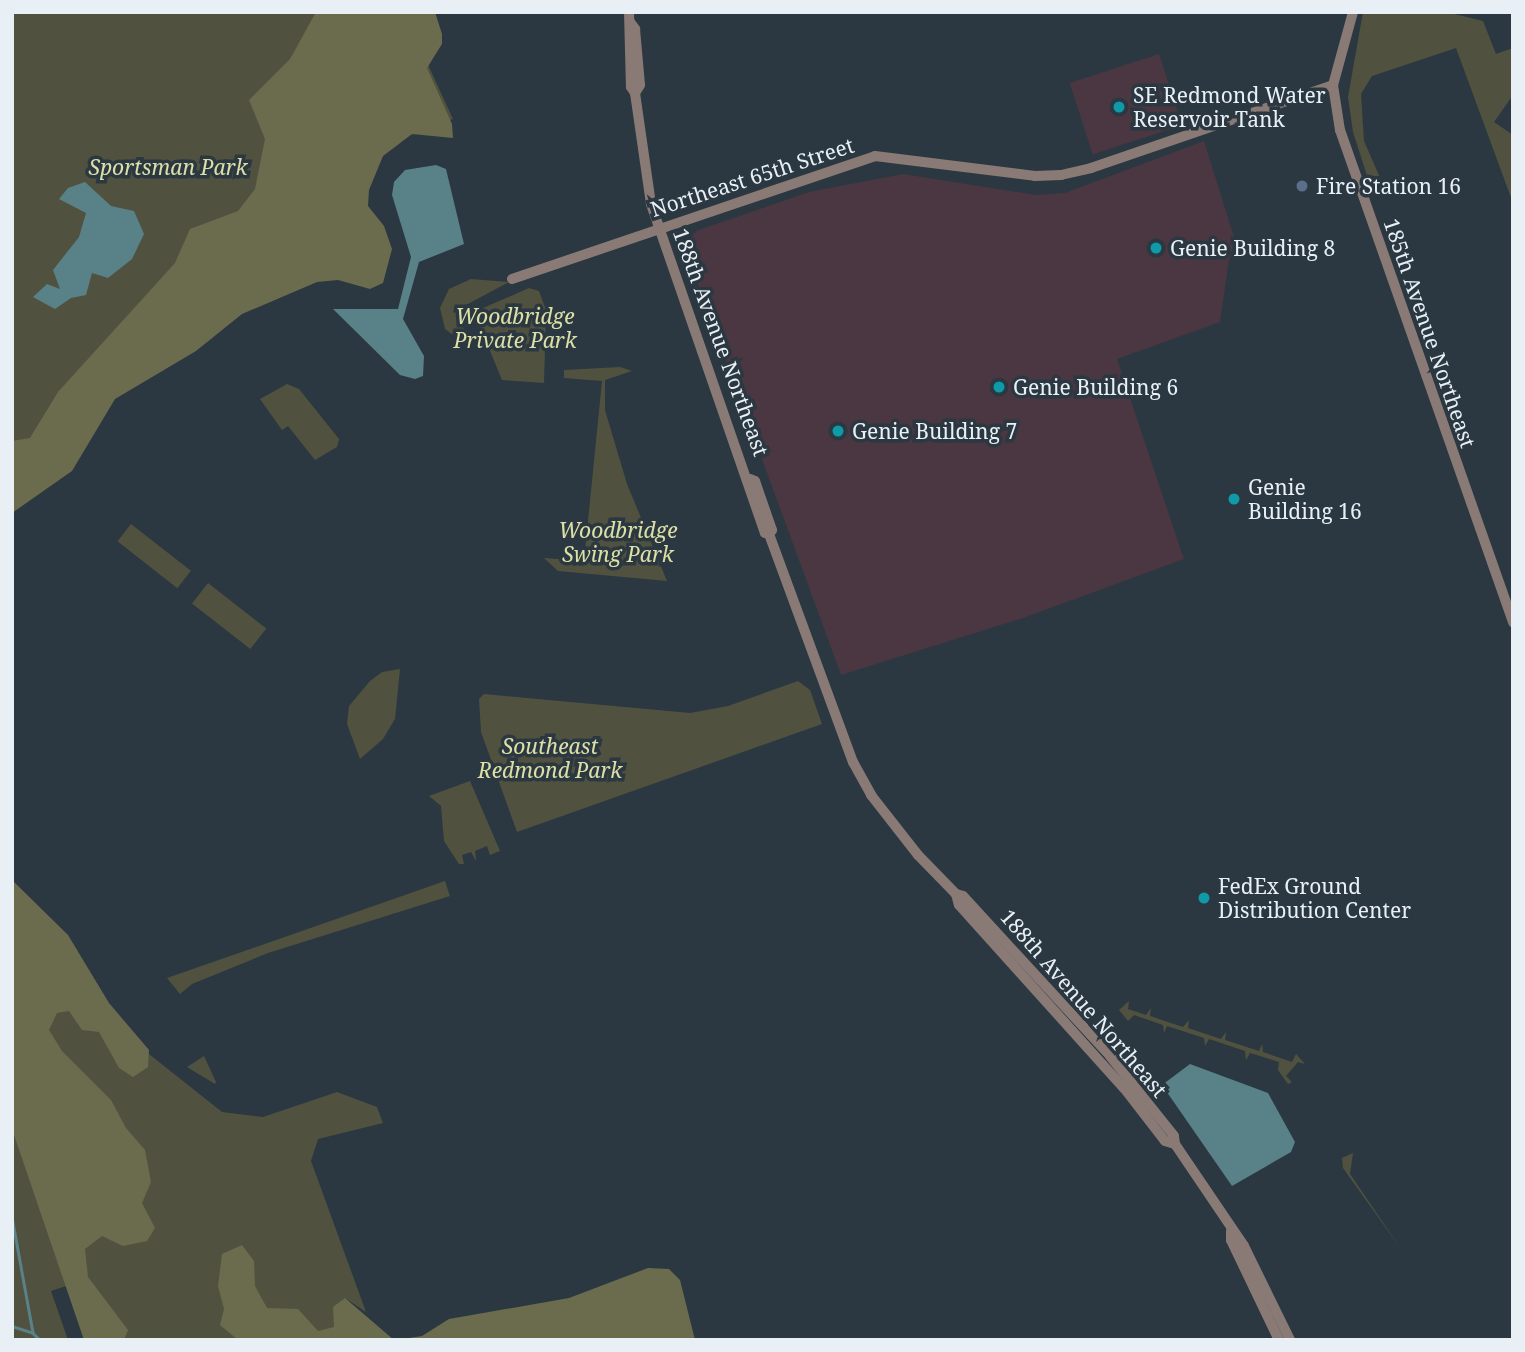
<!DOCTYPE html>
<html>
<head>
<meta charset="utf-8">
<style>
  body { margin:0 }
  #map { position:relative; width:1525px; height:1352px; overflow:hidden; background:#2b3841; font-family:"Noto Serif",serif }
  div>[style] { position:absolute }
  .industrial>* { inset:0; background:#4a3741; transform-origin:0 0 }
  .green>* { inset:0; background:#50523f; transform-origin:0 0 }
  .forest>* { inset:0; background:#6a6c4d }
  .water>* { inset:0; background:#598188 }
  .stream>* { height:2.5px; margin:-1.25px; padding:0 1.25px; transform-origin:1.25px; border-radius:1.25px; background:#598188 }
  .minor>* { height:10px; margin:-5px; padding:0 5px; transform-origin:5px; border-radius:5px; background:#8a7a75 }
  .dots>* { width:19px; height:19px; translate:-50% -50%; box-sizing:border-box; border:4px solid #2b3841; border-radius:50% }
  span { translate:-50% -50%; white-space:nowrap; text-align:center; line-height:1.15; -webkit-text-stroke:7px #2b3841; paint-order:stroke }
  .poi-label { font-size:21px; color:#e8f0f6 }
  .left { translate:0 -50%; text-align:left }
  .park-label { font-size:21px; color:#dde0a6; font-style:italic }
  .street-label { font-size:21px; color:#e8f0f6 }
  .frame { position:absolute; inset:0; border:14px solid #e8f0f6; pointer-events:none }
</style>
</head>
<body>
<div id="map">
  <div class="industrial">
    <i style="left:1159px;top:54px;width:75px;height:94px;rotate:72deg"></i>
    <i style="clip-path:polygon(1204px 141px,1239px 253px,1229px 259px,1220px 322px,1117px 359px,1184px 559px,1023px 618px,841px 675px,686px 251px,693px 232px,809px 192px,903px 174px,1036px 195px,1065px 193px)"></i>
  </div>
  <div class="green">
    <i style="clip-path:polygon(12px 12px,428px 12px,429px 67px,453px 119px,348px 159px,225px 311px,100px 408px,12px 509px)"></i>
    <i style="clip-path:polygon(1363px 12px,1446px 12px,1483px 21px,1496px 54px,1513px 48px,1513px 95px,1494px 122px,1513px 135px,1513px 203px,1456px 48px,1372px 76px,1361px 94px,1364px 141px,1381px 180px,1370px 185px,1353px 132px,1348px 97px)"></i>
    <i style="clip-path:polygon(471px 279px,509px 282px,466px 305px,461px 319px,469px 347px,445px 329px,440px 308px,449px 289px)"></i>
    <i style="clip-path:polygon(529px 288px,539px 291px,546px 310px,544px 383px,502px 380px,474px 312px)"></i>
    <i style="clip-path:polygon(620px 367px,632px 371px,605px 380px,605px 410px,627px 484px,667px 581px,558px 571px,544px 558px,584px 561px,602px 381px,564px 378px,564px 370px)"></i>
    <i style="clip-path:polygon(287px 384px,299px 389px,339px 439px,337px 447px,315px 460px,288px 426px,282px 430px,260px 399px)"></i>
    <i style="left:131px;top:524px;width:76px;height:22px;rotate:38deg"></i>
    <i style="left:208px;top:583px;width:74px;height:26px;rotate:38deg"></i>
    <i style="clip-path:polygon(400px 669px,395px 719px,383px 739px,360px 759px,347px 724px,349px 706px,370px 681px,382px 672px)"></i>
    <i style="clip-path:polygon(798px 681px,810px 690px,822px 724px,517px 832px,481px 732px,479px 699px,484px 694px,690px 713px,728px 706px)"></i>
    <i style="clip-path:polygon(470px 781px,500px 851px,490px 855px,487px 846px,475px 851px,476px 861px,471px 852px,462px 855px,464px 864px,459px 864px,444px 841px,441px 806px,429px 796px)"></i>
    <i style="clip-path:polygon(445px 881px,450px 896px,268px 953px,192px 984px,180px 994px,167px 978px)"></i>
    <i style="clip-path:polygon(12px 885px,149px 1054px,222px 1112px,263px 1117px,337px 1092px,377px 1107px,383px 1123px,318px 1139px,311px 1161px,366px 1312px,345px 1298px,362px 1340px,90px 1340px,72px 1284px,51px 1291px,68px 1340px,12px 1340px)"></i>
    <i style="clip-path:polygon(1129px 1001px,1128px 1009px,1146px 1015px,1151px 1008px,1150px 1016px,1183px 1027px,1189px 1020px,1188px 1028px,1221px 1039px,1226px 1032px,1225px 1040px,1259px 1051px,1262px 1044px,1263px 1052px,1292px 1062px,1296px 1054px,1305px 1064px,1298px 1062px,1286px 1076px,1292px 1082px,1288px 1084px,1278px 1070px,1279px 1062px,1250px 1053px,1246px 1060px,1245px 1051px,1209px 1039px,1205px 1046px,1204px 1038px,1167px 1026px,1164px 1033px,1163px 1025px,1134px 1015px,1128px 1021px,1119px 1010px)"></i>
    <i style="clip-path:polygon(204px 1056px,216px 1082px,215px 1084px,187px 1067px)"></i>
    <i style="clip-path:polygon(1353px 1153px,1350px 1174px,1401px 1249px,1343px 1168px,1342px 1158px)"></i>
  </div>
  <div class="forest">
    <i style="clip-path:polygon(316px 12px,435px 12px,442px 34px,442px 44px,427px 68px,452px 124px,453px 138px,412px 134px,383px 156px,369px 190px,368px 206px,384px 226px,392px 249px,383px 283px,370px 289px,338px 280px,317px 282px,242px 314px,196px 351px,115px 399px,72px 471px,12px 513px,12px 441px,30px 438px,58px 392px,175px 263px,190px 229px,238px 211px,255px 189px,265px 139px,249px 100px,290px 59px)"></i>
    <i style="clip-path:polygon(12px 880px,68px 935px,109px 1003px,149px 1050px,148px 1067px,133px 1077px,119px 1068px,99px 1032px,82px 1030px,69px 1011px,57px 1013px,49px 1030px,62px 1051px,111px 1100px,126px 1128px,145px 1150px,151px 1182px,142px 1203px,155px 1228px,147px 1241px,123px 1246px,102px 1236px,85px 1249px,88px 1277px,128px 1330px,124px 1340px,84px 1340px,12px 1129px)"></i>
    <i style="clip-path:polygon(242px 1245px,254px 1261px,255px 1286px,267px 1308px,298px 1309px,318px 1331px,334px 1327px,333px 1307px,345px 1298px,394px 1340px,238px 1340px,220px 1325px,224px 1309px,218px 1286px,222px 1254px)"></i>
    <i style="clip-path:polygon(648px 1268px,669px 1269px,680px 1280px,695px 1340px,396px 1340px,422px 1336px,449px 1319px,569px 1298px)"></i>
  </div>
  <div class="water">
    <i style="clip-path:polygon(436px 165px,446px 169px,464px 244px,419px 262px,403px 319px,424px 356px,423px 376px,415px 379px,400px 375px,333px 309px,398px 309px,411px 257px,392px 195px,394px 182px,405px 170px)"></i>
    <i style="clip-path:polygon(85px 182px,111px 206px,134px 211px,144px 234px,132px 259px,108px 278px,92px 273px,86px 295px,71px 298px,55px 309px,33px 297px,47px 284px,60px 289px,53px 270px,79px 237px,86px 213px,59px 199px,68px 188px)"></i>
    <i style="clip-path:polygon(1190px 1064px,1268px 1093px,1295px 1142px,1291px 1152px,1232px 1186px,1162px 1085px)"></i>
  </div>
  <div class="stream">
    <i style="left:12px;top:1217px;width:118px;rotate:79.7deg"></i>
    <i style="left:33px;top:1333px;width:10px;rotate:45deg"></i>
    <i style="left:12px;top:1326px;width:22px;rotate:18deg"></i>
  </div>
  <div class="minor">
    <i style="left:629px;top:12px;width:75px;rotate:88.5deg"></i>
    <i style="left:631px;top:87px;width:7px;rotate:56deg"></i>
    <i style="left:635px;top:93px;width:112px;rotate:81.8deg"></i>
    <i style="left:651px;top:204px;width:348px;rotate:70.9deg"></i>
    <i style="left:765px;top:533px;width:4px;rotate:14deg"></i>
    <i style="left:769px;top:534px;width:243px;rotate:69.8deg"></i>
    <i style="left:853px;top:762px;width:38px;rotate:61deg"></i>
    <i style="left:871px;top:795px;width:76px;rotate:51.9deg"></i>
    <i style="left:918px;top:855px;width:54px;rotate:45.7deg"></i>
    <i style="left:956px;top:894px;width:7px;rotate:16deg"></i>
    <i style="left:963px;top:896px;width:217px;rotate:47.4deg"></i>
    <i style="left:1110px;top:1056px;width:102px;rotate:51.3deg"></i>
    <i style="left:1174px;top:1136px;width:8px;rotate:83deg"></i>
    <i style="left:1175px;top:1144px;width:123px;rotate:55.9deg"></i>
    <i style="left:1244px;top:1246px;width:105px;rotate:63.9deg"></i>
    <i style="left:1353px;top:12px;width:76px;rotate:105.3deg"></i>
    <i style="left:1333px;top:85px;width:46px;rotate:81.2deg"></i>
    <i style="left:1340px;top:130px;width:522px;rotate:70.63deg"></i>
    <i style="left:630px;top:22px;width:9px;rotate:54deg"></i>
    <i style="left:635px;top:29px;width:56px;rotate:84.9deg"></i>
    <i style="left:640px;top:85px;width:9px;rotate:122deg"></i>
    <i style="left:512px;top:279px;width:383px;rotate:-18.7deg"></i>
    <i style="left:875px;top:156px;width:161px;rotate:7.1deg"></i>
    <i style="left:1035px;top:176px;width:26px;rotate:-2deg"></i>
    <i style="left:1061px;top:175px;width:31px;rotate:-13deg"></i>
    <i style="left:1091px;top:168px;width:256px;rotate:-18.9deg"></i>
    <i style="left:750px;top:479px;width:5px;rotate:22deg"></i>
    <i style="left:755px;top:481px;width:52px;rotate:70.9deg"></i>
    <i style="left:772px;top:530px;width:5px;rotate:127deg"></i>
    <i style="left:956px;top:894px;width:11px;rotate:75deg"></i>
    <i style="left:959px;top:905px;width:246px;rotate:48deg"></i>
    <i style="left:1124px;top:1088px;width:67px;rotate:52.3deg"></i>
    <i style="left:1165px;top:1141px;width:10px;rotate:17deg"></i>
    <i style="left:1231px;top:1231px;width:9px;rotate:90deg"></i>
    <i style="left:1231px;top:1240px;width:111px;rotate:64.4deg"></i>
  </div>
  <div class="dots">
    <i style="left:1119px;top:107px;background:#0f9aa8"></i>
    <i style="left:1302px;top:186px;background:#5c6f8a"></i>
    <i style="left:1156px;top:248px;background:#0f9aa8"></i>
    <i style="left:999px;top:387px;background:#0f9aa8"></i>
    <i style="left:838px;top:431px;background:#0f9aa8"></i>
    <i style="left:1234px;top:499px;background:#0f9aa8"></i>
    <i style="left:1204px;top:898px;background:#0f9aa8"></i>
  </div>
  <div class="poi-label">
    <span class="left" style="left:1133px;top:107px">SE Redmond Water<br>Reservoir Tank</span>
    <span class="left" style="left:1316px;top:186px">Fire Station 16</span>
    <span class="left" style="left:1170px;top:248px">Genie Building 8</span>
    <span class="left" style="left:1013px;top:387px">Genie Building 6</span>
    <span class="left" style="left:852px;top:431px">Genie Building 7</span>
    <span class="left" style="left:1248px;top:499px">Genie<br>Building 16</span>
    <span class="left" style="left:1218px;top:898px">FedEx Ground<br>Distribution Center</span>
  </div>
  <div class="park-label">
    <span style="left:168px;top:167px">Sportsman Park</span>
    <span style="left:515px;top:328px">Woodbridge<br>Private Park</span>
    <span style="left:618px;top:542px">Woodbridge<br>Swing Park</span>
    <span style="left:550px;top:758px">Southeast<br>Redmond Park</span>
  </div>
  <div class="street-label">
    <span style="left:752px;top:177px;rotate:-18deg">Northeast 65th Street</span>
    <span style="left:1430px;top:333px;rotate:71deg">185th Avenue Northeast</span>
    <span style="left:721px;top:342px;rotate:70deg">188th Avenue Northeast</span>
    <span style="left:1084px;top:1003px;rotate:49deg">188th Avenue Northeast</span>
  </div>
  <div class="frame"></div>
</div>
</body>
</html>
